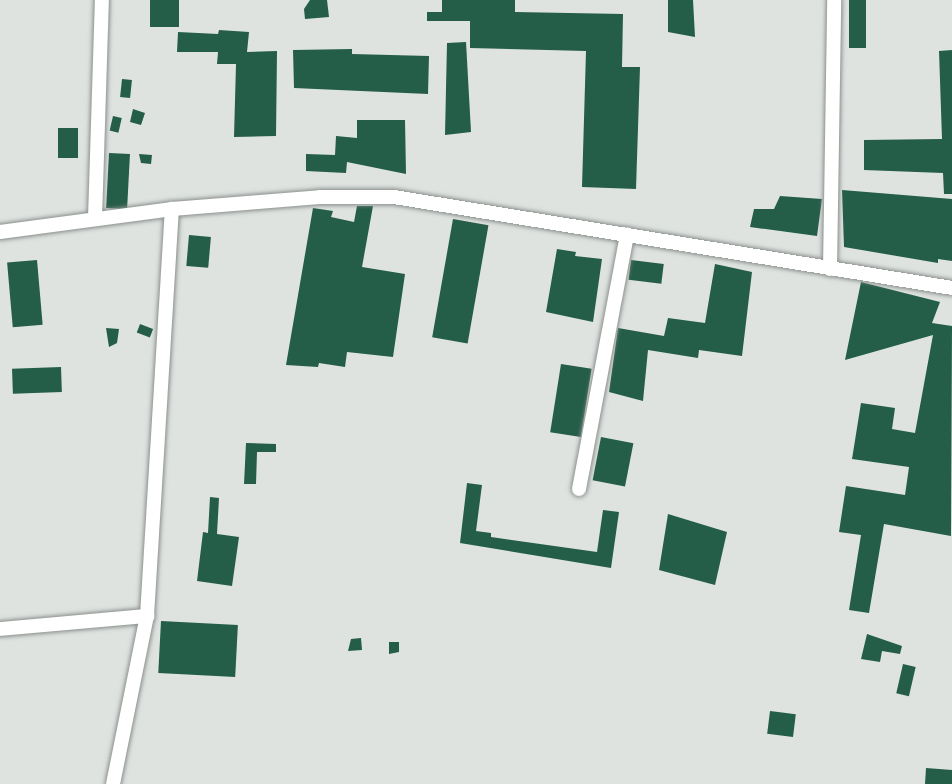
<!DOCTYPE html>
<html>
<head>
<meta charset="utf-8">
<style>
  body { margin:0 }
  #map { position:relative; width:952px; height:784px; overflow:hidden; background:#dee3e0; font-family:"Public Sans",sans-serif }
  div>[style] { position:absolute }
  .building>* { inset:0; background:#245d48; transform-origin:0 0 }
  .roads { filter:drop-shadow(0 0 2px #8b908d) drop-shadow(0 0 2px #8b908d) }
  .minor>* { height:14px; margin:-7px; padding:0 7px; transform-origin:7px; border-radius:7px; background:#fff }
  span { translate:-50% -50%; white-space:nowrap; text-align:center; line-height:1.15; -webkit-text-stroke:6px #ebf0ed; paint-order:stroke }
</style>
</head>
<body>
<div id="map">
  <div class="building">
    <i style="left:150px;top:0;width:29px;height:27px"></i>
    <i style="clip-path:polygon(310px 0,327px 0,329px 17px,305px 19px,304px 9px)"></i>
    <i style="clip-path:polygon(442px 0,515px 0,515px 12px,623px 14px,622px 67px,640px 67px,636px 189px,582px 187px,586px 51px,470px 48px,470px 21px,427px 21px,427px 12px,442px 12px)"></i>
    <i style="clip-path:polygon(668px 0,693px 0,695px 37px,668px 32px)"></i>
    <i style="left:849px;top:0;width:17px;height:48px"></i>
    <i style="clip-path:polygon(219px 30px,249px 32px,247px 52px,277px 51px,276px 136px,234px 137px,236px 64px,217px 64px,218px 52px,177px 52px,178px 32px,218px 34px)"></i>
    <i style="clip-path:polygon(466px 42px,471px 132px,445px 135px,447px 43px)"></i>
    <i style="clip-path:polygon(352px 49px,352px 54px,429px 56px,428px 94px,294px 88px,293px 50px)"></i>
    <i style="clip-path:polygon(952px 50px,952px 194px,944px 194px,943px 173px,864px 170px,864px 140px,942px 139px,939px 51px)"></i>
    <i style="left:122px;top:79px;width:10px;height:18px;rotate:6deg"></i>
    <i style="clip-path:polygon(133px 109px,145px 113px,141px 125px,130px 122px)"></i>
    <i style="left:113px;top:116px;width:9px;height:15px;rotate:13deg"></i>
    <i style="clip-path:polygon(357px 120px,405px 120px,406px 174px,347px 162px,346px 173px,306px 171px,306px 154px,335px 155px,336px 136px,357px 138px)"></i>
    <i style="left:58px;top:128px;width:20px;height:30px"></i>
    <i style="left:109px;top:153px;width:21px;height:55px;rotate:3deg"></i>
    <i style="clip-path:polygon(139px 154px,152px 155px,151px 164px,141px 163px)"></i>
    <i style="clip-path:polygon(842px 190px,952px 199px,952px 261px,938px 259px,938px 263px,844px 247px)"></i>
    <i style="clip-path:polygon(780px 196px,822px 199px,817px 236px,750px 227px,754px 209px,774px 209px)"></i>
    <i style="clip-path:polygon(357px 206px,373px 206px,362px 267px,405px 274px,393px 357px,347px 352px,345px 367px,319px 363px,318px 367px,286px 365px,313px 208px,333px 211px,331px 217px,354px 222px)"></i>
    <i style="left:453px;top:219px;width:36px;height:120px;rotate:10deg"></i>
    <i style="left:189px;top:235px;width:22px;height:31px;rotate:5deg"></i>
    <i style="clip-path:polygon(557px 249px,576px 252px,575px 256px,602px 259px,593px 322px,546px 312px)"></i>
    <i style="left:37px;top:260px;width:65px;height:30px;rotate:85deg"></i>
    <i style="left:631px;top:260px;width:33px;height:20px;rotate:7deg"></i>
    <i style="clip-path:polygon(715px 264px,752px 272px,742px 356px,699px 350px,698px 358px,648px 350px,643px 401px,609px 392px,618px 328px,664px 336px,668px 318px,705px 323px)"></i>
    <i style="clip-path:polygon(861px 282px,940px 302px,932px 323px,952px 326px,951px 536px,884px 524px,869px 613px,849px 610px,861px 535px,839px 532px,846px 486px,905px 495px,909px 467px,852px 459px,861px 403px,895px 408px,892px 429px,915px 433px,933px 335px,845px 360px)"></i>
    <i style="left:140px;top:324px;width:14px;height:9px;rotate:21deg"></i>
    <i style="clip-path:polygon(106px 328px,119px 329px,117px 343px,109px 347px)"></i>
    <i style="left:561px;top:364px;width:31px;height:69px;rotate:9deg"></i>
    <i style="left:61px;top:367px;width:25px;height:49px;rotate:88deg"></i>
    <i style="left:601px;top:437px;width:33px;height:44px;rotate:11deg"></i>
    <i style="clip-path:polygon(246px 443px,276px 444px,276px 452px,257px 452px,256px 484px,244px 484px)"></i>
    <i style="clip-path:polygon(467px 483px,482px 485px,476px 531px,491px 533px,491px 537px,597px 552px,603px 510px,619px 512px,611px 568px,460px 543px)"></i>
    <i style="clip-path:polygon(210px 497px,219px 498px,217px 534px,239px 537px,232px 586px,197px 581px,203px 532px,208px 533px)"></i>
    <i style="clip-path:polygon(668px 514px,727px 532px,715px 585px,659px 570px)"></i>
    <i style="left:161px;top:621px;width:77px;height:52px;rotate:3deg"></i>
    <i style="clip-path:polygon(867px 634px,902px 646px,900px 654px,882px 651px,880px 662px,861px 659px)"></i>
    <i style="clip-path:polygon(361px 638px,362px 650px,348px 651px,351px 639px)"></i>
    <i style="clip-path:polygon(389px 642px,399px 642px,399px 652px,389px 654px)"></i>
    <i style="left:903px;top:664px;width:13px;height:30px;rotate:13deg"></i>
    <i style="left:770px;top:711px;width:26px;height:23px;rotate:7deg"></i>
    <i style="clip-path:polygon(926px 768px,952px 770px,952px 784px,925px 784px)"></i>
  </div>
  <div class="roads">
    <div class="minor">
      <i style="left:95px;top:219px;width:219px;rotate:-88.2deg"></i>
      <i style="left:0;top:232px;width:174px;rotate:-7.6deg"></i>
      <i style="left:172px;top:209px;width:148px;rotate:-4.6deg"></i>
      <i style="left:320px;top:197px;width:74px"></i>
      <i style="left:394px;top:197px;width:565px;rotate:9.26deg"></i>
      <i style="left:830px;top:269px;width:269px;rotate:-89.1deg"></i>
      <i style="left:579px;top:489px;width:259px;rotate:-79.3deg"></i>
      <i style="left:0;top:629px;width:148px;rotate:-5.1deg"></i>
      <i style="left:147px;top:616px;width:408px;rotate:-86.5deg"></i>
      <i style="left:113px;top:784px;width:171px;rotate:-78.6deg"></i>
    </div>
  </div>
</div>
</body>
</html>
